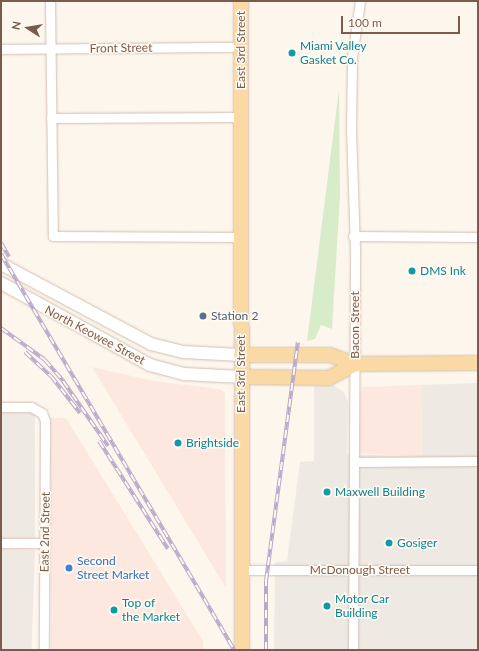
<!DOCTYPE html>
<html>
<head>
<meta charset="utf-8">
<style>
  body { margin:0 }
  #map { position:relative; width:479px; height:651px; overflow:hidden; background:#fdf6ec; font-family:Lato,sans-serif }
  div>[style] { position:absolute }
  .commercial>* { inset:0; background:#fde8e0 }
  .industrial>* { inset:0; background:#efe9e4; transform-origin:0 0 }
  .green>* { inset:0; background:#d8ecc9 }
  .roads { filter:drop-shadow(0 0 1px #d1beb0) drop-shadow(0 0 1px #d1beb0) }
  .street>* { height:9px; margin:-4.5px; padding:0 4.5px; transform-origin:4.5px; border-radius:4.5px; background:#fff }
  .secondary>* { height:12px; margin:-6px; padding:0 6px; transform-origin:6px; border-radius:6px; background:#fff }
  .primary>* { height:14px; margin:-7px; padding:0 7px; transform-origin:7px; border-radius:7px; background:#fbd9a5 }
  .rail>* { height:4px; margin-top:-2px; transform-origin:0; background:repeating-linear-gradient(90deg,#fffaf3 0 8px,#b9a8c9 0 16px); box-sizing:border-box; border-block:1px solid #b9a8c9 }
  .dots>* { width:11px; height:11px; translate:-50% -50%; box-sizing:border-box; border:2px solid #fffaf3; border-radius:50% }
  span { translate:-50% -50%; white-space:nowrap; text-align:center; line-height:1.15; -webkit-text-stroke:3px #fffaf3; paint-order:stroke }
  .culture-label { font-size:12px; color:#0d838f }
  .left { translate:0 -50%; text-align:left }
  .street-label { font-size:12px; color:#7a5c4d }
  .service-label { font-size:12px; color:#4e5e75 }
  .shop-label { font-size:12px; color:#366cbe }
  .frame { position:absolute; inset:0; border:2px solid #7a5c4d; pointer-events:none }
  .north { position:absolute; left:8px; top:8px; width:40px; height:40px; -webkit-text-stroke:3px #fffaf3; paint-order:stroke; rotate:282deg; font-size:11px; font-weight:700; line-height:16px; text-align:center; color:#7a5c4d }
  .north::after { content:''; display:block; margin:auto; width:14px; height:18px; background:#7a5c4d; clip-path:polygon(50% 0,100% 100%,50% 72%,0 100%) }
  .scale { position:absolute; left:341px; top:16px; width:119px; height:18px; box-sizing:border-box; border:2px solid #7a5c4d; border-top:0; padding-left:5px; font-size:12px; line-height:14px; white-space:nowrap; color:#7a5c4d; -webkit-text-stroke:3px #fffaf3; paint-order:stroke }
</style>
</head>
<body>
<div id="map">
  <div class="commercial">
    <i style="clip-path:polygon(92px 367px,154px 381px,219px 389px,225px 393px,226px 588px)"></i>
    <i style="clip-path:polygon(421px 385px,422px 457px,360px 453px,358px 396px,364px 387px)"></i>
    <i style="clip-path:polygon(51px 418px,66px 418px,203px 641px,203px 650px,51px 650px)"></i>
  </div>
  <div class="industrial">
    <i style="clip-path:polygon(478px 383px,478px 650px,274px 650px,275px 562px,287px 561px,300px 462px,314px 461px,314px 386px,333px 385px,344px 392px,348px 403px,347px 454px,422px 457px,421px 385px)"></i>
    <i style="left:1px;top:413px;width:34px;height:125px"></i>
    <i style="left:1px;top:549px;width:34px;height:101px;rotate:2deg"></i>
  </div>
  <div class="green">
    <i style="clip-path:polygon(339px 89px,340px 196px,332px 329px,321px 325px,315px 339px,307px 341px)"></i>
  </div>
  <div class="roads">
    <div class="street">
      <i style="left:50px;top:1px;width:235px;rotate:89.3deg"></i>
      <i style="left:53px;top:236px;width:188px;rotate:0.3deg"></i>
      <i style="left:1px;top:49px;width:240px;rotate:-0.5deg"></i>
      <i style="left:51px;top:118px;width:190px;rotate:-0.3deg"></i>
      <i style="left:353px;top:236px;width:125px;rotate:0.5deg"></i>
      <i style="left:1px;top:407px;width:30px"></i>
      <i style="left:31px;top:407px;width:13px;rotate:29deg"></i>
      <i style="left:42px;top:413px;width:9px;rotate:69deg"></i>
      <i style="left:45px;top:421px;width:229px;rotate:90.3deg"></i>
      <i style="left:354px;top:462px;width:124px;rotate:-0.5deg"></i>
      <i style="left:1px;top:543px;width:43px"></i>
      <i style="left:242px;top:570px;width:236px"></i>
      <i style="left:353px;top:650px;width:401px;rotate:-89.7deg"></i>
      <i style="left:355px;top:249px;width:118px;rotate:-91.9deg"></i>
      <i style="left:351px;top:131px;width:74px;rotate:-89.2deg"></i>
      <i style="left:352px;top:57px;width:57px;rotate:-81.9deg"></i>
    </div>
    <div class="secondary">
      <i style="left:1px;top:264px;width:170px;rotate:28.1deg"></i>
      <i style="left:151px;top:344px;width:33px;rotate:14deg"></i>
      <i style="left:183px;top:352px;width:58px;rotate:3deg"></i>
      <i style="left:1px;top:283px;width:170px;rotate:28.8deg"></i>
      <i style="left:150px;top:365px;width:35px;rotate:15deg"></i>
      <i style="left:184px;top:374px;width:58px;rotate:3deg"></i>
    </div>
    <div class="primary">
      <i style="left:241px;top:1px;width:649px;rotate:89.91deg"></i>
      <i style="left:241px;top:355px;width:89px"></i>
      <i style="left:330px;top:355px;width:27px;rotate:20deg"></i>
      <i style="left:355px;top:364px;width:123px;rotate:-0.5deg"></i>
      <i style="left:242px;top:377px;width:87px;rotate:0.7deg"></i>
      <i style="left:329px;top:378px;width:30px;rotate:-28deg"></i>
    </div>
  </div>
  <div class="rail">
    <i style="left:1px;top:243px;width:16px;rotate:60deg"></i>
    <i style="left:1px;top:254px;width:459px;rotate:59.5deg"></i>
    <i style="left:1px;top:328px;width:54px;rotate:36deg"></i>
    <i style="left:45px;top:360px;width:28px;rotate:49deg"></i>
    <i style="left:63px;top:381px;width:79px;rotate:55.3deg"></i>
    <i style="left:25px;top:352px;width:35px;rotate:43deg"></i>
    <i style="left:51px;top:376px;width:47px;rotate:51.9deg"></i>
    <i style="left:99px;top:441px;width:128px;rotate:57.4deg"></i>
    <i style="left:266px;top:650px;width:69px;rotate:-90deg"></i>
    <i style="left:266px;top:581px;width:241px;rotate:-82.4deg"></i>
  </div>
  <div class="dots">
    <i style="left:292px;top:53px;background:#0f9aa8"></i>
    <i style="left:412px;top:271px;background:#0f9aa8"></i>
    <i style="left:203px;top:316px;background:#5c6f8a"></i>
    <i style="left:178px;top:443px;background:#0f9aa8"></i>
    <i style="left:327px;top:492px;background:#0f9aa8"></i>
    <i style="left:389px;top:543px;background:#0f9aa8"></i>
    <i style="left:69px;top:568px;background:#3f7fe0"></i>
    <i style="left:327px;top:606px;background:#0f9aa8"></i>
    <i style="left:114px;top:610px;background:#0f9aa8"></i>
  </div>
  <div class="culture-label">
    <span class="left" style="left:300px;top:53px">Miami Valley<br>Gasket Co.</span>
    <span class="left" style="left:420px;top:271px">DMS Ink</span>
    <span class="left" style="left:186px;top:443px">Brightside</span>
    <span class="left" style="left:335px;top:492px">Maxwell Building</span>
    <span class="left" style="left:397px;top:543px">Gosiger</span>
    <span class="left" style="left:335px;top:606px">Motor Car<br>Building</span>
    <span class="left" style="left:122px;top:610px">Top of<br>the Market</span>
  </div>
  <div class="street-label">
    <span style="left:121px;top:48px;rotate:-1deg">Front Street</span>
    <span style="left:241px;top:50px;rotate:-90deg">East 3rd Street</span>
    <span style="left:355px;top:325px;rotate:-90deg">Bacon Street</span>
    <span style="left:95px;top:335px;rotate:28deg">North Keowee Street</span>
    <span style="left:241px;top:374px;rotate:-90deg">East 3rd Street</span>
    <span style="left:45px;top:532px;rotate:-89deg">East 2nd Street</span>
    <span style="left:360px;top:570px">McDonough Street</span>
  </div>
  <div class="service-label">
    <span class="left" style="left:211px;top:316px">Station 2</span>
  </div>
  <div class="shop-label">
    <span class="left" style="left:77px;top:568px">Second<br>Street Market</span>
  </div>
  <div class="frame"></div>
  <div class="north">N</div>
  <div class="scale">100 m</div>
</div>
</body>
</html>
